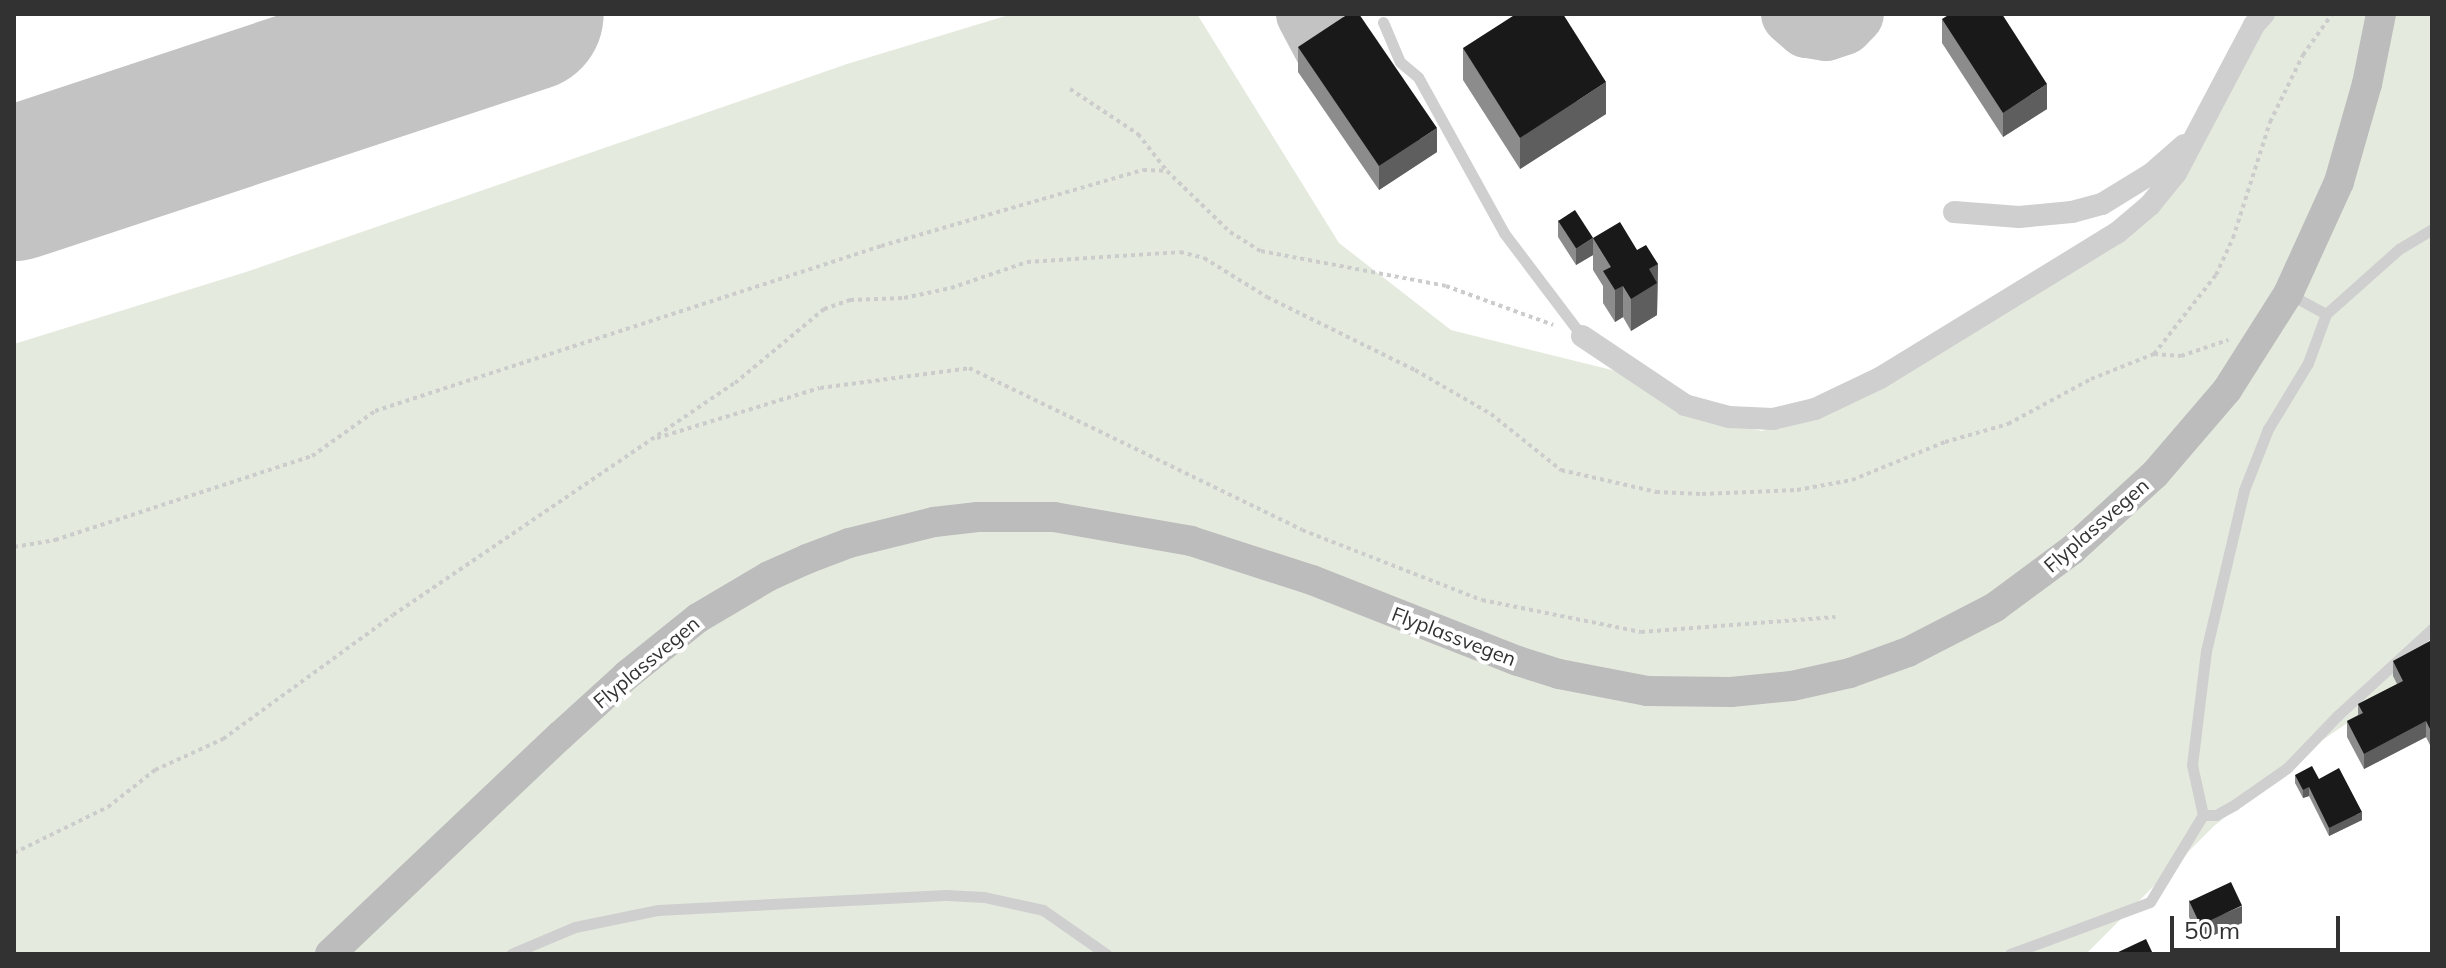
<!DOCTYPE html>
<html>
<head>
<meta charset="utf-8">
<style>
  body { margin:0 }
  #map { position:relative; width:2446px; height:968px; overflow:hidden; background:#fff; font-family:Mulish,sans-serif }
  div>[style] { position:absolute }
  .green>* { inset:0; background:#e4ebde }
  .taxiway>* { height:62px; margin:-31px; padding:0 31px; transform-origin:31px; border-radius:31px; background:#c3c3c3 }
  .runway>* { height:154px; margin:-77px; padding:0 77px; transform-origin:77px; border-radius:77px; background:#c3c3c3 }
  .path>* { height:4px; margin-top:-2px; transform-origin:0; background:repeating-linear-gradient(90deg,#ccc 0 4px,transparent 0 8px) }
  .lane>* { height:11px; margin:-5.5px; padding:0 5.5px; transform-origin:5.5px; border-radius:5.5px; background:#cfcfcf }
  .street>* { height:22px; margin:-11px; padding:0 11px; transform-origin:11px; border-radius:11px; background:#cfcfcf }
  .secondary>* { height:30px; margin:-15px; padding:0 15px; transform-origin:15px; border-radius:15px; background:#bcbcbc }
  .wall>* { inset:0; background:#8c8c8c }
  .shaded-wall>* { inset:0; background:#5e5e5e }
  .building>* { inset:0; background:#191919; transform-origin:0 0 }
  span { translate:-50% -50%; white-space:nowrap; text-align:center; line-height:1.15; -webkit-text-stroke:8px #fff; paint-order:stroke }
  .street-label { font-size:20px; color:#323232 }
  .frame { position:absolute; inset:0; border:16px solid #323232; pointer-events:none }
  .scale { position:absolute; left:2170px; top:916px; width:170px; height:36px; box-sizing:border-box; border:4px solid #323232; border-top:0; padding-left:10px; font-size:24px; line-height:28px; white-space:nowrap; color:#323232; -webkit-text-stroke:6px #fff; paint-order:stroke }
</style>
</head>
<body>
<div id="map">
  <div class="green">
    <i style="clip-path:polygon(1012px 14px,1197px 14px,1339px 243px,1451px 330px,1624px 373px,1677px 413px,1762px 431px,1859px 397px,2048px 282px,2136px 207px,2196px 134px,2259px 14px,2432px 14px,2432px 666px,2315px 745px,2214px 826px,2086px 954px,14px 954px,14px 344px,246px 272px,847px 64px)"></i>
  </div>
  <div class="taxiway">
    <i style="left:1307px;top:14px;width:38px;rotate:62deg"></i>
    <i style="left:1792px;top:14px;width:20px;rotate:41deg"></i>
    <i style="left:1807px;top:27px;width:19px;rotate:9deg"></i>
    <i style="left:1826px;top:30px;width:18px;rotate:-19deg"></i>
    <i style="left:1843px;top:24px;width:14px;rotate:-45deg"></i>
  </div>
  <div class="runway">
    <i style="left:14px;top:184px;width:540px;rotate:-18.33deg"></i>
  </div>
  <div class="path">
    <i style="left:1070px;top:89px;width:82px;rotate:33.5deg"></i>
    <i style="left:1138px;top:134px;width:47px;rotate:51.9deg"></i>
    <i style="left:2154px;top:354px;width:27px;rotate:4deg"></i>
    <i style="left:2181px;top:356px;width:50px;rotate:-18.8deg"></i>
    <i style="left:657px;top:438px;width:170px;rotate:-17.1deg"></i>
    <i style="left:820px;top:388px;width:150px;rotate:-7.6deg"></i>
    <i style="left:969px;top:368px;width:370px;rotate:25.9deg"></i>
    <i style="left:1302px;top:530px;width:193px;rotate:21.3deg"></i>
    <i style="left:1482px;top:600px;width:162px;rotate:11.4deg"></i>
    <i style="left:1641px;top:632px;width:195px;rotate:-4.4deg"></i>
    <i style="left:14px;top:547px;width:42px;rotate:-9.7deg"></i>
    <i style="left:55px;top:540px;width:270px;rotate:-18.1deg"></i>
    <i style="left:312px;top:456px;width:77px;rotate:-35.5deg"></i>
    <i style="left:375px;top:411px;width:532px;rotate:-18.06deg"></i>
    <i style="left:881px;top:246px;width:273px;rotate:-16.2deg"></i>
    <i style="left:1143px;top:170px;width:24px;rotate:2deg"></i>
    <i style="left:1167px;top:171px;width:88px;rotate:44.1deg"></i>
    <i style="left:1230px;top:232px;width:36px;rotate:32deg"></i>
    <i style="left:1261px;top:251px;width:188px;rotate:10.7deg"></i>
    <i style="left:1446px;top:286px;width:114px;rotate:20deg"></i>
    <i style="left:14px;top:853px;width:105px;rotate:-26.1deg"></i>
    <i style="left:108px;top:807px;width:60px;rotate:-38.2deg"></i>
    <i style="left:155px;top:770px;width:75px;rotate:-24.5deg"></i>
    <i style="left:223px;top:739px;width:210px;rotate:-36.1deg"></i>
    <i style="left:393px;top:615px;width:413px;rotate:-34.2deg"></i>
    <i style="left:735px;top:383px;width:116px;rotate:-39.7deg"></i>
    <i style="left:824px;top:309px;width:28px;rotate:-19deg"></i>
    <i style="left:850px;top:300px;width:54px;rotate:-2.1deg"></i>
    <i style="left:904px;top:298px;width:48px;rotate:-12deg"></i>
    <i style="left:951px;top:288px;width:80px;rotate:-18.9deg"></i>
    <i style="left:1027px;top:262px;width:153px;rotate:-3.7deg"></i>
    <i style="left:1180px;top:252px;width:25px;rotate:14deg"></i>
    <i style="left:1204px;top:258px;width:74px;rotate:31.8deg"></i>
    <i style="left:1267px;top:297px;width:165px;rotate:26.3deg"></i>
    <i style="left:1415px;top:370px;width:88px;rotate:30.1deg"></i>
    <i style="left:1491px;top:414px;width:90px;rotate:38.7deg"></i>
    <i style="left:1561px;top:470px;width:98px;rotate:13deg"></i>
    <i style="left:1656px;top:492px;width:46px;rotate:2.5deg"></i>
    <i style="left:1702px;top:494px;width:95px;rotate:-2.4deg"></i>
    <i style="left:1797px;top:490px;width:56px;rotate:-10.3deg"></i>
    <i style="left:1852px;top:480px;width:100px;rotate:-22.2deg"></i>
    <i style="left:1945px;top:442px;width:66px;rotate:-15.9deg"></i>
    <i style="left:2008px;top:424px;width:94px;rotate:-28.5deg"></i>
    <i style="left:2091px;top:379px;width:68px;rotate:-21.6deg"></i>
    <i style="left:2154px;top:354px;width:100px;rotate:-51.9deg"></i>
    <i style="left:2216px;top:275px;width:41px;rotate:-65.3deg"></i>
    <i style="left:2233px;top:238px;width:122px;rotate:-72.3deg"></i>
    <i style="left:2270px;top:122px;width:75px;rotate:-63.8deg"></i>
    <i style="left:2303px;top:55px;width:50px;rotate:-54.7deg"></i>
  </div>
  <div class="lane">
    <i style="left:1383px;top:22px;width:43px;rotate:67deg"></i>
    <i style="left:1400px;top:62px;width:23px;rotate:40deg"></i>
    <i style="left:1418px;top:77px;width:178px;rotate:61.1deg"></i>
    <i style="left:1504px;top:233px;width:129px;rotate:52.9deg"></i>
    <i style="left:2326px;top:314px;width:98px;rotate:-41.7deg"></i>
    <i style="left:2399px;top:249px;width:39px;rotate:-31deg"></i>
    <i style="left:2203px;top:815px;width:13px"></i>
    <i style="left:2216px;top:815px;width:21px;rotate:-29deg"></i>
    <i style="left:2234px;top:805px;width:65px;rotate:-34.9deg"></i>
    <i style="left:2287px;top:768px;width:72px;rotate:-46.1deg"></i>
    <i style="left:2337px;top:716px;width:129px;rotate:-42.5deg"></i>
    <i style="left:511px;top:954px;width:69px;rotate:-22.9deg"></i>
    <i style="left:575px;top:927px;width:85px;rotate:-11.6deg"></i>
    <i style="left:658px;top:910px;width:288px;rotate:-3deg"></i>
    <i style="left:946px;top:895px;width:38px;rotate:3deg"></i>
    <i style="left:984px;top:897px;width:60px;rotate:12.4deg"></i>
    <i style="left:1043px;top:910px;width:77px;rotate:34.9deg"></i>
    <i style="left:2010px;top:954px;width:149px;rotate:-20.4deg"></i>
    <i style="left:2150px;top:902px;width:102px;rotate:-58.7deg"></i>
    <i style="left:2203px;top:815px;width:51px;rotate:-102.4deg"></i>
    <i style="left:2192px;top:765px;width:115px;rotate:-83deg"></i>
    <i style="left:2206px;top:651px;width:165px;rotate:-76.7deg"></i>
    <i style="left:2244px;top:490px;width:66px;rotate:-68.5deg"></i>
    <i style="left:2268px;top:429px;width:77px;rotate:-58.8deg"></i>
    <i style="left:2308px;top:363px;width:52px;rotate:-69.8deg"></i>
    <i style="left:2326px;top:314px;width:42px;rotate:-151.6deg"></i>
  </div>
  <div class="street">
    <i style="left:1954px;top:212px;width:65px;rotate:4.4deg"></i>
    <i style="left:2019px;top:217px;width:53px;rotate:-5.4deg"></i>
    <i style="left:2072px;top:212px;width:31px;rotate:-15deg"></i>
    <i style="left:2102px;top:204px;width:57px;rotate:-31.5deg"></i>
    <i style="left:2151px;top:174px;width:44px;rotate:-41.3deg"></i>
    <i style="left:1582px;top:336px;width:124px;rotate:33.8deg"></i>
    <i style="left:1685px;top:405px;width:46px;rotate:15.3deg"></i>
    <i style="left:1729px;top:417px;width:44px;rotate:2.6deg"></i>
    <i style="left:1773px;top:419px;width:43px;rotate:-13.4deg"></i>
    <i style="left:1815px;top:409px;width:72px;rotate:-25.5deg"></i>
    <i style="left:1880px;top:378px;width:278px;rotate:-31.5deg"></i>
    <i style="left:2117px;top:233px;width:43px;rotate:-40.3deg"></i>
    <i style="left:2150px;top:205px;width:41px;rotate:-50.9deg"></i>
    <i style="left:2176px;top:173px;width:167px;rotate:-62.2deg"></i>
    <i style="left:2254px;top:25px;width:15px;rotate:-48deg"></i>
  </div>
  <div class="secondary">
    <i style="left:330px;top:954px;width:317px;rotate:-43.5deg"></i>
    <i style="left:560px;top:736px;width:91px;rotate:-42.3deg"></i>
    <i style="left:627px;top:675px;width:91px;rotate:-38.8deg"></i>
    <i style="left:698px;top:618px;width:82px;rotate:-30.6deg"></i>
    <i style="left:769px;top:576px;width:42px;rotate:-24.1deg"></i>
    <i style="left:807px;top:559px;width:45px;rotate:-20.9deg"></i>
    <i style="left:849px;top:543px;width:88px;rotate:-13.9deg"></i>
    <i style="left:934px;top:522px;width:44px;rotate:-6.5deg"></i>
    <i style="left:978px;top:517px;width:76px"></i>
    <i style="left:1054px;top:517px;width:139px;rotate:9.9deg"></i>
    <i style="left:1191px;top:541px;width:127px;rotate:17.9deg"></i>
    <i style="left:1312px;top:580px;width:221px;rotate:21.5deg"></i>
    <i style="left:1518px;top:661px;width:43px;rotate:17.6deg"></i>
    <i style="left:1559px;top:674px;width:90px;rotate:10.9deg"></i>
    <i style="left:1647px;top:691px;width:84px;rotate:0.7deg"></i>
    <i style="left:1731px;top:692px;width:61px;rotate:-5.6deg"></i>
    <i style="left:1792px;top:686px;width:59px;rotate:-12.6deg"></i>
    <i style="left:1850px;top:673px;width:62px;rotate:-19.9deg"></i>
    <i style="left:1908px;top:652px;width:98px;rotate:-27.3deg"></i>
    <i style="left:1995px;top:607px;width:96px;rotate:-36.5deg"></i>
    <i style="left:2072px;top:550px;width:113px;rotate:-42.5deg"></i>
    <i style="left:2155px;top:474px;width:111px;rotate:-49.4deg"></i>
    <i style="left:2227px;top:390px;width:114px;rotate:-57.6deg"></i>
    <i style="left:2288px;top:294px;width:123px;rotate:-65.5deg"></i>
    <i style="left:2339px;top:182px;width:102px;rotate:-74.1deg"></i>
    <i style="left:2367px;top:84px;width:71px;rotate:-78.7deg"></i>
  </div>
  <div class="wall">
    <i style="clip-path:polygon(1942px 19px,2047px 109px,2003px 137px,1942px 43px)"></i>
    <i style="clip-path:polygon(1298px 47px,1437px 152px,1379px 190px,1298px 72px)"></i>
    <i style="clip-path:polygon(1463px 48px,1606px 114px,1520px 169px,1463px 80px)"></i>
    <i style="clip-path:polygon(1558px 220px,1593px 238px,1637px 250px,1658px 264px,1657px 315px,1631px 331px,1623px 317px,1615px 322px,1603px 303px,1603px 286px,1593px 270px,1593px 255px,1576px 265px,1558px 237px)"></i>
    <i style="clip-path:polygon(2432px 640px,2432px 749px,2426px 737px,2364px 769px,2347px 737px,2347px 721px,2358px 715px,2358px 704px,2397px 684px,2393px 676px,2393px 661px)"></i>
    <i style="clip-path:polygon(2295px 775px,2319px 779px,2362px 820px,2329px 836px,2309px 796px,2303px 798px,2295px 783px)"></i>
    <i style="clip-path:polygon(2189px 900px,2242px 923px,2200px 941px,2189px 917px)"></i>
  </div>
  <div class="shaded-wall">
    <i style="clip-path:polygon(1606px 82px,1606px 114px,1520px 169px,1520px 138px)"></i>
    <i style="clip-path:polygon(2047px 84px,2047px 109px,2003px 137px,2003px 113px)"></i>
    <i style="clip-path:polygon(1437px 128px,1437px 152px,1379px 190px,1379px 166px)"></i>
    <i style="clip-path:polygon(1593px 238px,1593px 255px,1576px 265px,1576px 249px)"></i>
    <i style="clip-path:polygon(1658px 264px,1657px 315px,1631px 331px,1631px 299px,1649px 269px)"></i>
    <i style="clip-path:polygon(1623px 286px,1623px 317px,1615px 322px,1615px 290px)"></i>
    <i style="clip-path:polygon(2426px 721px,2426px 737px,2364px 769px,2364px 754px)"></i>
    <i style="clip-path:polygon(2309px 787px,2309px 796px,2303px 798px,2303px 790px)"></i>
    <i style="clip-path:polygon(2362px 812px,2362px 820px,2329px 836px,2329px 828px)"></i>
    <i style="clip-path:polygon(2242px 906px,2242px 923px,2200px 941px,2200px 924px)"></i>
  </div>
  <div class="building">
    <i style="clip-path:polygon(1348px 14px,1359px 14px,1437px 128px,1379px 166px,1298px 47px)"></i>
    <i style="clip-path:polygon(1516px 14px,1563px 14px,1606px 82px,1520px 138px,1463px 48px)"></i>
    <i style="clip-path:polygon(1950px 14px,2002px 14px,2047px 84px,2003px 113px,1942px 19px)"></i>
    <i style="left:1575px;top:210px;width:33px;height:20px;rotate:57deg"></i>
    <i style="clip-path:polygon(1620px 222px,1637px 250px,1646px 245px,1658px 264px,1649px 269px,1657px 283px,1631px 299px,1623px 286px,1615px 290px,1603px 271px,1611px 267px,1593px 238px)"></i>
    <i style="clip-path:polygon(2432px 640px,2432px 733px,2426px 721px,2364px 754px,2347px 721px,2363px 713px,2358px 704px,2403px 681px,2393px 661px)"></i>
    <i style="clip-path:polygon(2312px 766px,2319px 779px,2339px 768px,2362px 812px,2329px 828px,2309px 787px,2303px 790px,2295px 775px)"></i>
    <i style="left:2231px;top:882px;width:26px;height:46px;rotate:65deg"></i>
    <i style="clip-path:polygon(2146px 939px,2153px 954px,2114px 954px)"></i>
  </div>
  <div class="street-label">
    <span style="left:2096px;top:525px;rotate:-41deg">Flyplassvegen</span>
    <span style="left:1454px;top:636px;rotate:21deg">Flyplassvegen</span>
    <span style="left:646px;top:662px;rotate:-40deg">Flyplassvegen</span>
  </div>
  <div class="frame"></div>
  <div class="scale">50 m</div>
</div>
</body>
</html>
